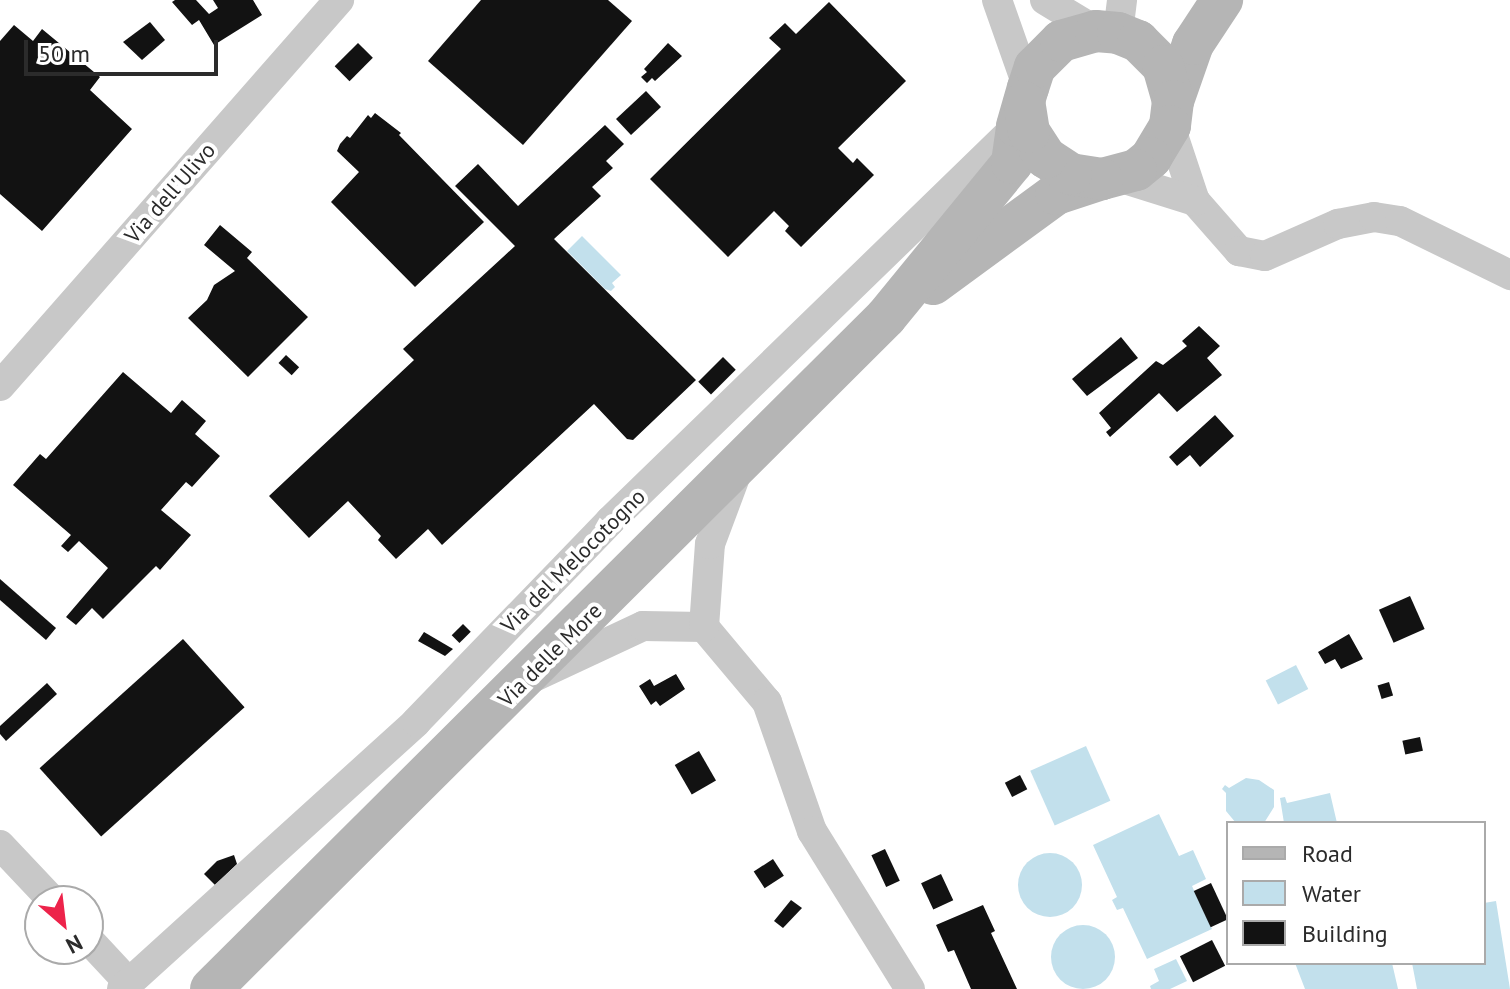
<!DOCTYPE html>
<html>
<head>
<meta charset="utf-8">
<style>
  body { margin:0 }
  #map { position:relative; width:1510px; height:989px; overflow:hidden; background:#fff; font-family:"PT Sans",sans-serif }
  div>[style] { position:absolute }
  .water>* { inset:0; background:#c2e0ec; transform-origin:0 0 }
  .round { border-radius:50% }
  .building>* { inset:0; background:#121212; transform-origin:0 0 }
  .minor>* { height:30px; margin:-15px; padding:0 15px; transform-origin:15px; border-radius:15px; background:#c8c8c8 }
  .secondary>* { height:42px; margin:-21px; padding:0 21px; transform-origin:21px; border-radius:21px; background:#b5b5b5 }
  span { translate:-50% -50%; white-space:nowrap; text-align:center; line-height:1.15; -webkit-text-stroke:8px #fff; paint-order:stroke }
  .street-label { font-size:22px; color:#2b2b2b }
  .legend { position:absolute; left:1226px; top:821px; width:260px; height:144px; box-sizing:border-box; background:#fff; border:2px solid #aaa; margin:0; padding:10px 14px; list-style:none; font-size:24px; color:#2b2b2b }
  .legend li { display:flex; align-items:center; gap:16px; height:40px }
  .legend b { width:40px; border:2px solid #aaa }
  .north { position:absolute; left:24px; top:885px; width:80px; height:80px; box-sizing:border-box; background:#fff; border:2px solid #aaa; border-radius:50%; rotate:152deg; font-size:22px; font-weight:700; line-height:32px; text-align:center; color:#2b2b2b }
  .north::after { content:''; display:block; margin:auto; width:28px; height:36px; background:#ed234a; clip-path:polygon(50% 0,100% 100%,50% 72%,0 100%) }
  .scale { position:absolute; left:24px; top:40px; width:194px; height:36px; box-sizing:border-box; border:4px solid #2b2b2b; border-top:0; padding-left:10px; font-size:24px; line-height:28px; white-space:nowrap; color:#2b2b2b; -webkit-text-stroke:6px #fff; paint-order:stroke }
</style>
</head>
<body>
<div id="map">
  <div class="water">
    <i style="clip-path:polygon(582px 236px,621px 275px,612px 283px,615px 287px,611px 291px,605px 289px,567px 251px)"></i>
    <i style="left:1296px;top:665px;width:27px;height:34px;rotate:63deg"></i>
    <i style="left:1086px;top:746px;width:60px;height:61px;rotate:66deg"></i>
    <i style="clip-path:polygon(1246px 778px,1259px 780px,1274px 790px,1274px 807px,1264px 823px,1236px 823px,1226px 811px,1226px 793px,1222px 789px,1225px 785px,1229px 788px)"></i>
    <i style="clip-path:polygon(1330px 793px,1337px 823px,1284px 823px,1280px 798px,1285px 797px,1287px 803px)"></i>
    <i style="clip-path:polygon(1159px 814px,1179px 856px,1193px 850px,1206px 879px,1192px 886px,1212px 929px,1147px 959px,1123px 908px,1117px 910px,1112px 900px,1117px 897px,1093px 845px)"></i>
    <i class="round" style="left:1018px;top:853px;width:64px;height:64px"></i>
    <i style="clip-path:polygon(1496px 901px,1510px 989px,1417px 989px,1412px 963px,1484px 963px,1484px 903px)"></i>
    <i class="round" style="left:1051px;top:925px;width:64px;height:64px"></i>
    <i style="clip-path:polygon(1176px 959px,1187px 981px,1170px 989px,1151px 989px,1150px 986px,1159px 981px,1154px 969px)"></i>
    <i style="clip-path:polygon(1295px 963px,1392px 963px,1398px 989px,1305px 989px)"></i>
  </div>
  <div class="building">
    <i style="clip-path:polygon(175px 0,196px 0,209px 14px,218px 8px,213px 0,253px 0,262px 15px,214px 45px,199px 20px,192px 25px,172px 2px)"></i>
    <i style="clip-path:polygon(481px 0,608px 0,632px 21px,523px 145px,428px 61px)"></i>
    <i style="clip-path:polygon(829px 2px,906px 81px,838px 148px,853px 163px,857px 158px,874px 175px,801px 247px,785px 231px,789px 226px,774px 211px,728px 257px,650px 179px,781px 49px,769px 38px,785px 23px,796px 34px)"></i>
    <i style="clip-path:polygon(150px 22px,165px 40px,142px 60px,123px 42px)"></i>
    <i style="clip-path:polygon(14px 25px,33px 41px,42px 29px,100px 77px,90px 90px,132px 129px,42px 231px,0 194px,0 41px)"></i>
    <i style="left:358px;top:43px;width:21px;height:33px;rotate:45deg"></i>
    <i style="clip-path:polygon(668px 43px,682px 56px,655px 81px,652px 78px,647px 83px,641px 77px,647px 72px,644px 69px)"></i>
    <i style="left:646px;top:91px;width:22px;height:41px;rotate:47deg"></i>
    <i style="clip-path:polygon(375px 113px,401px 133px,399px 135px,484px 222px,415px 287px,331px 202px,359px 172px,337px 151px,340px 144px,347px 136px,350px 138px,368px 115px,371px 118px)"></i>
    <i style="clip-path:polygon(605px 125px,624px 144px,606px 161px,613px 168px,592px 187px,601px 196px,554px 239px,696px 380px,633px 440px,627px 439px,594px 404px,442px 545px,428px 529px,396px 559px,378px 540px,381px 536px,348px 501px,309px 538px,269px 496px,414px 360px,403px 349px,515px 246px,455px 186px,478px 164px,518px 206px)"></i>
    <i style="clip-path:polygon(220px 225px,252px 252px,247px 258px,308px 317px,248px 377px,188px 318px,207px 300px,214px 285px,235px 271px,204px 245px)"></i>
    <i style="clip-path:polygon(1199px 326px,1220px 346px,1207px 358px,1222px 375px,1177px 412px,1159px 393px,1110px 437px,1106px 432px,1111px 428px,1099px 413px,1156px 361px,1163px 365px,1187px 346px,1182px 341px)"></i>
    <i style="clip-path:polygon(1121px 337px,1138px 358px,1087px 396px,1072px 379px)"></i>
    <i style="left:286px;top:355px;width:18px;height:11px;rotate:43deg"></i>
    <i style="left:723px;top:357px;width:18px;height:35px;rotate:45deg"></i>
    <i style="clip-path:polygon(123px 372px,171px 413px,182px 400px,206px 421px,195px 434px,220px 456px,192px 487px,186px 482px,161px 510px,191px 535px,160px 570px,156px 566px,103px 619px,92px 608px,76px 625px,66px 617px,108px 568px,79px 541px,68px 552px,61px 546px,71px 535px,13px 485px,40px 454px,46px 459px)"></i>
    <i style="clip-path:polygon(1215px 415px,1234px 436px,1200px 467px,1190px 455px,1177px 466px,1169px 457px)"></i>
    <i style="clip-path:polygon(0 579px,56px 628px,46px 640px,0 600px)"></i>
    <i style="left:1410px;top:596px;width:36px;height:34px;rotate:66deg"></i>
    <i style="left:463px;top:624px;width:11px;height:16px;rotate:45deg"></i>
    <i style="clip-path:polygon(424px 632px,453px 649px,445px 656px,418px 641px)"></i>
    <i style="clip-path:polygon(1349px 634px,1363px 659px,1341px 669px,1335px 659px,1325px 664px,1318px 652px)"></i>
    <i style="left:183px;top:639px;width:92px;height:193px;rotate:48deg"></i>
    <i style="clip-path:polygon(676px 674px,685px 689px,660px 706px,656px 701px,651px 705px,639px 686px,650px 679px,654px 686px)"></i>
    <i style="left:1389px;top:682px;width:14px;height:12px;rotate:73deg"></i>
    <i style="clip-path:polygon(47px 683px,57px 694px,6px 741px,0 734px,0 726px)"></i>
    <i style="left:1420px;top:737px;width:14px;height:18px;rotate:78deg"></i>
    <i style="left:699px;top:751px;width:34px;height:28px;rotate:60deg"></i>
    <i style="left:1020px;top:775px;width:16px;height:17px;rotate:63deg"></i>
    <i style="left:885px;top:849px;width:35px;height:15px;rotate:65deg"></i>
    <i style="clip-path:polygon(234px 855px,237px 864px,215px 885px,204px 874px,217px 861px)"></i>
    <i style="left:773px;top:859px;width:20px;height:23px;rotate:57deg"></i>
    <i style="left:941px;top:874px;width:29px;height:22px;rotate:65deg"></i>
    <i style="left:1211px;top:883px;width:40px;height:19px;rotate:65deg"></i>
    <i style="clip-path:polygon(791px 900px,802px 908px,783px 928px,774px 921px)"></i>
    <i style="clip-path:polygon(983px 905px,995px 931px,991px 933px,1017px 989px,971px 989px,954px 950px,948px 952px,936px 925px)"></i>
    <i style="left:1212px;top:940px;width:29px;height:36px;rotate:63deg"></i>
  </div>
  <div class="minor">
    <i style="left:997px;top:0;width:93px;rotate:70.6deg"></i>
    <i style="left:1045px;top:0;width:60px;rotate:31.3deg"></i>
    <i style="left:1118px;top:33px;width:33px;rotate:-83deg"></i>
    <i style="left:1170px;top:126px;width:79px;rotate:71.6deg"></i>
    <i style="left:1195px;top:201px;width:67px;rotate:48.7deg"></i>
    <i style="left:1239px;top:251px;width:26px;rotate:11deg"></i>
    <i style="left:1265px;top:256px;width:80px;rotate:-23.7deg"></i>
    <i style="left:1338px;top:224px;width:37px;rotate:-11deg"></i>
    <i style="left:1374px;top:217px;width:26px;rotate:9deg"></i>
    <i style="left:1400px;top:221px;width:123px;rotate:26.1deg"></i>
    <i style="left:1118px;top:177px;width:81px;rotate:17.3deg"></i>
    <i style="left:0;top:386px;width:514px;rotate:-48.71deg"></i>
    <i style="left:704px;top:627px;width:98px;rotate:50deg"></i>
    <i style="left:767px;top:702px;width:137px;rotate:70.8deg"></i>
    <i style="left:812px;top:831px;width:186px;rotate:58.2deg"></i>
    <i style="left:534px;top:677px;width:120px;rotate:-25.1deg"></i>
    <i style="left:643px;top:626px;width:61px;rotate:0.9deg"></i>
    <i style="left:704px;top:627px;width:83px;rotate:-85.9deg"></i>
    <i style="left:710px;top:544px;width:80px;rotate:-69.5deg"></i>
    <i style="left:0;top:845px;width:77px;rotate:46.6deg"></i>
    <i style="left:88px;top:939px;width:60px;rotate:47deg"></i>
    <i style="left:122px;top:989px;width:397px;rotate:-42.2deg"></i>
    <i style="left:416px;top:722px;width:279px;rotate:-46deg"></i>
    <i style="left:610px;top:521px;width:567px;rotate:-44.14deg"></i>
  </div>
  <div class="secondary">
    <i style="left:1173px;top:101px;width:60px;rotate:-70.7deg"></i>
    <i style="left:1193px;top:44px;width:53px;rotate:-56.6deg"></i>
    <i style="left:933px;top:284px;width:152px;rotate:-36.2deg"></i>
    <i style="left:1056px;top:194px;width:48px;rotate:-18.1deg"></i>
    <i style="left:211px;top:989px;width:952px;rotate:-44.87deg"></i>
    <i style="left:886px;top:317px;width:199px;rotate:-50.7deg"></i>
    <i style="left:1012px;top:163px;width:37px;rotate:-82deg"></i>
    <i style="left:1017px;top:126px;width:40px;rotate:-74deg"></i>
    <i style="left:1028px;top:88px;width:22px;rotate:-72deg"></i>
    <i style="left:1035px;top:67px;width:37px;rotate:-45deg"></i>
    <i style="left:1061px;top:41px;width:36px;rotate:-16deg"></i>
    <i style="left:1096px;top:31px;width:22px;rotate:5deg"></i>
    <i style="left:1118px;top:33px;width:22px;rotate:22deg"></i>
    <i style="left:1138px;top:41px;width:35px;rotate:45deg"></i>
    <i style="left:1163px;top:66px;width:36px;rotate:74deg"></i>
    <i style="left:1173px;top:101px;width:25px;rotate:97deg"></i>
    <i style="left:1170px;top:126px;width:37px;rotate:121deg"></i>
    <i style="left:1151px;top:158px;width:19px;rotate:141deg"></i>
    <i style="left:1136px;top:170px;width:35px;rotate:165deg"></i>
    <i style="left:1102px;top:179px;width:31px;rotate:-171deg"></i>
    <i style="left:1071px;top:174px;width:30px;rotate:-147deg"></i>
    <i style="left:1046px;top:158px;width:31px;rotate:-123deg"></i>
    <i style="left:1029px;top:132px;width:30px;rotate:-99deg"></i>
  </div>
  <div class="street-label">
    <span style="left:170px;top:193px;rotate:-49deg">Via dell'Ulivo</span>
    <span style="left:573px;top:561px;rotate:-45deg">Via del Melocotogno</span>
    <span style="left:550px;top:655px;rotate:-45deg">Via delle More</span>
  </div>
  <ul class="legend">
  <li><b style="height:10px;background:#b5b5b5"></b>Road</li>
  <li><b style="height:22px;background:#c2e0ec"></b>Water</li>
  <li><b style="height:22px;background:#121212"></b>Building</li>
  </ul>
  <div class="north">N</div>
  <div class="scale">50 m</div>
</div>
</body>
</html>
